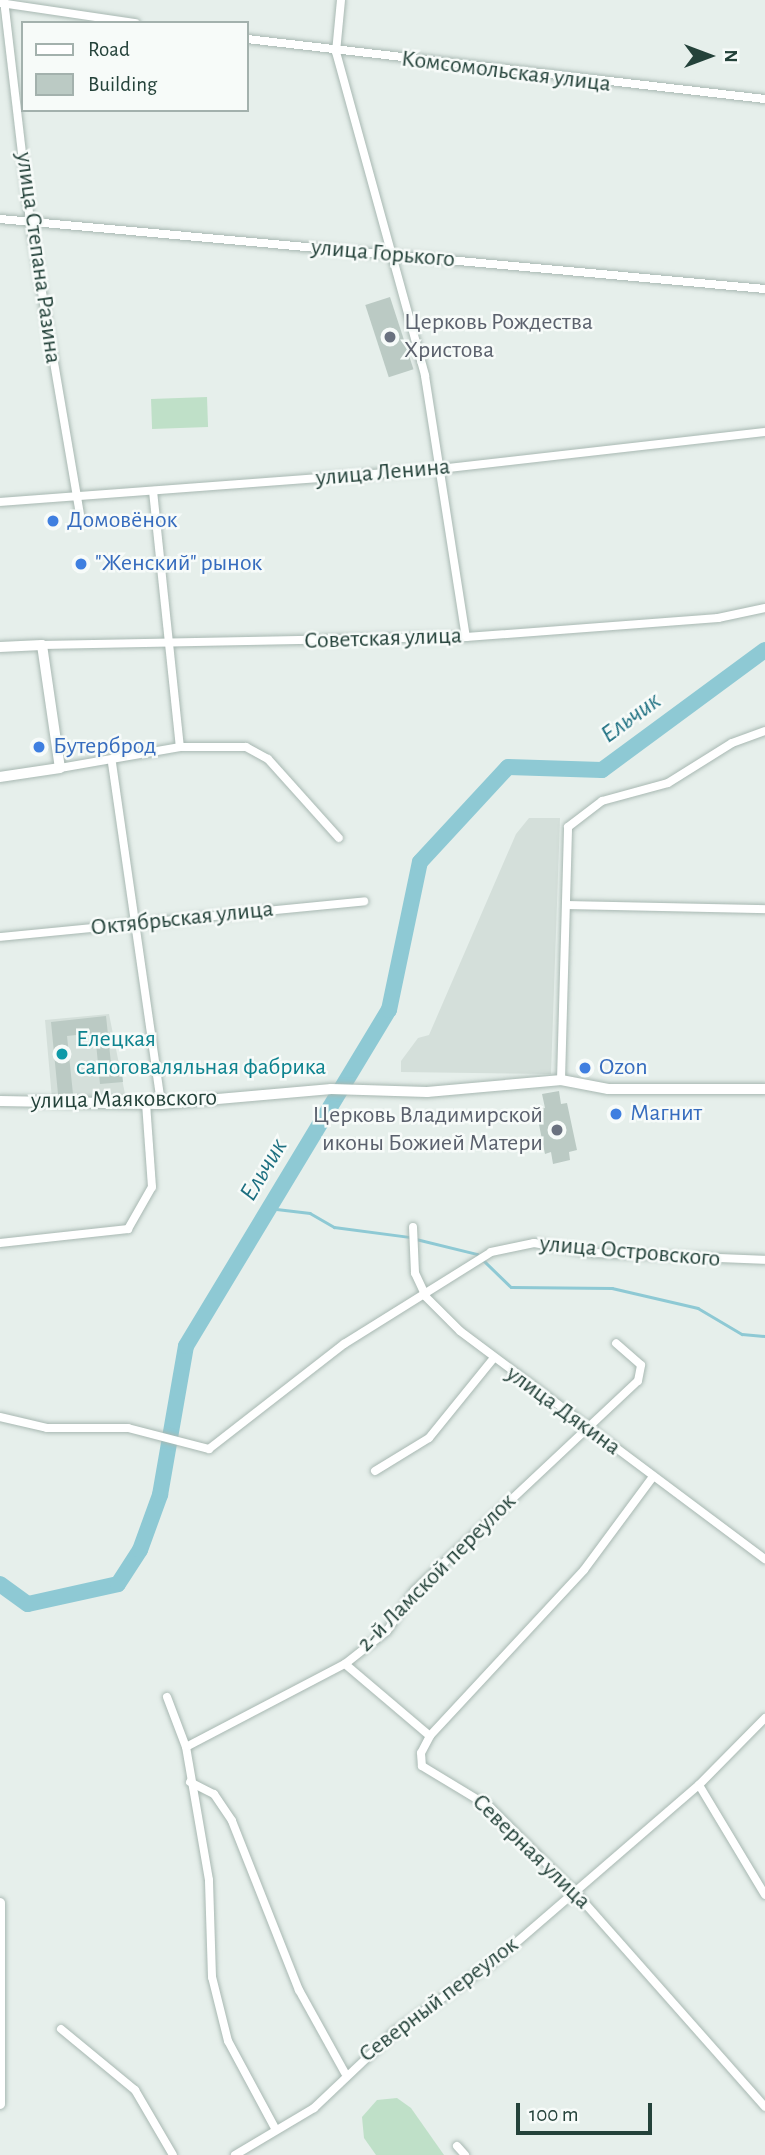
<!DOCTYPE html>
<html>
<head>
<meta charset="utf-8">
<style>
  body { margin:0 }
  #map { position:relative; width:765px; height:2155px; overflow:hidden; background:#e6efeb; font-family:"Alegreya Sans",sans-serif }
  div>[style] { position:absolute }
  .built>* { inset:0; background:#d4dfda }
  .green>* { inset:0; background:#bfe0c8; transform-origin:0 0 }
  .stream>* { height:2.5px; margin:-1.25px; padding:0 1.25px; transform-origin:1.25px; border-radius:1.25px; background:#8ec9d4 }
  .river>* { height:16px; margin:-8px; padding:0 8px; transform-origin:8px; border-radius:8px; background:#8ec9d4 }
  .building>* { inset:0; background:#bbcac4; transform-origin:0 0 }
  .roads { filter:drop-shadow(0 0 2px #a8b8b2) drop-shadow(0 0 2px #a8b8b2) }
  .street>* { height:8px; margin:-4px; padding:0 4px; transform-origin:4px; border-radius:4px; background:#fff }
  .secondary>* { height:10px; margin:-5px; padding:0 5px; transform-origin:5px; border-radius:5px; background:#fff }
  .dots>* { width:19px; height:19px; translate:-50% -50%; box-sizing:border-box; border:4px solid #f7fbf9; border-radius:50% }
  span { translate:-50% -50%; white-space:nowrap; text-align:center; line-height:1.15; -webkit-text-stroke:5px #f7fbf9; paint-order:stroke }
  .street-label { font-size:24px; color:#24423a }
  .worship-label { font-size:24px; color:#5b616d }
  .left { translate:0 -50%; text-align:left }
  .right { translate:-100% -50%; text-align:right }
  .shop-label { font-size:24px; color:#366cbe }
  .culture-label { font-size:24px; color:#0d838f }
  .water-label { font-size:26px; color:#1c6f80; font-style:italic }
  .legend { position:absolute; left:21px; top:21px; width:228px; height:91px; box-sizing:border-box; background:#f7fbf9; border:2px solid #a3b1ad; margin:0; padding:9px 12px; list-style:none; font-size:21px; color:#24423a }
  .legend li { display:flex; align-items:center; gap:14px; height:35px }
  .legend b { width:35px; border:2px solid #a3b1ad }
  .north { position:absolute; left:674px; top:21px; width:70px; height:70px; -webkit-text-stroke:5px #f7fbf9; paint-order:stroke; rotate:90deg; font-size:19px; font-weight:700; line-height:28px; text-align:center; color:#24423a }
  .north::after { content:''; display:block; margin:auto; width:24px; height:32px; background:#24423a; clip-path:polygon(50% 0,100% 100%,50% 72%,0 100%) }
  .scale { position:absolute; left:516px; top:2103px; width:136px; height:32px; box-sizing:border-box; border:4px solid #24423a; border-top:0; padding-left:9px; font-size:21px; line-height:24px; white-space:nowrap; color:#24423a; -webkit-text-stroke:5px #f7fbf9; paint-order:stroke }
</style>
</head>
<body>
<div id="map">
  <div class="built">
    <i style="clip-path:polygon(529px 818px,560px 818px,551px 1074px,401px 1072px,401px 1061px,418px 1038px,429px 1035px,516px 834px)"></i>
    <i style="clip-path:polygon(109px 1014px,126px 1099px,52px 1099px,45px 1020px)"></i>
  </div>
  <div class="green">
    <i style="left:207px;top:397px;width:30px;height:56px;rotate:88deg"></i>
    <i style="clip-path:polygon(397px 2098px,411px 2108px,444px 2155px,376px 2155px,364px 2138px,362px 2117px,377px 2100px)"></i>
  </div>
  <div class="stream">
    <i style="left:268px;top:1208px;width:42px;rotate:6.8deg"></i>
    <i style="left:310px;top:1213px;width:28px;rotate:30deg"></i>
    <i style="left:334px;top:1227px;width:77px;rotate:7.5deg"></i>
    <i style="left:416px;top:1239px;width:63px;rotate:13.8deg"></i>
    <i style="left:477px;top:1254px;width:47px;rotate:44.1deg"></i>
    <i style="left:511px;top:1287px;width:101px;rotate:0.6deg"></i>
    <i style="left:612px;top:1288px;width:88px;rotate:13.1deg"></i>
    <i style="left:698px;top:1308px;width:51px;rotate:30.6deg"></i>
    <i style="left:742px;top:1334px;width:23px;rotate:5deg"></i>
  </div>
  <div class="river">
    <i style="left:0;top:1584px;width:34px;rotate:36deg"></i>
    <i style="left:28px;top:1604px;width:92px;rotate:-12.5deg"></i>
    <i style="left:118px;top:1584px;width:40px;rotate:-57.1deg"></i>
    <i style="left:140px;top:1550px;width:59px;rotate:-70deg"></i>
    <i style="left:160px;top:1495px;width:151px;rotate:-80.1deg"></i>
    <i style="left:186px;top:1346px;width:393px;rotate:-58.9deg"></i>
    <i style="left:389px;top:1010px;width:151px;rotate:-78.2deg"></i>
    <i style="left:420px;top:862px;width:129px;rotate:-47.2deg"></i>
    <i style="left:508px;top:767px;width:94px;rotate:1.8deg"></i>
    <i style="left:602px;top:770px;width:202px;rotate:-36.4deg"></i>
  </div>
  <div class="building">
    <i style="left:390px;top:297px;width:76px;height:26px;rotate:72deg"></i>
    <i style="clip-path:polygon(106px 1016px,112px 1073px,122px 1072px,123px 1082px,100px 1084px,95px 1033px,67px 1036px,73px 1094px,58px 1094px,51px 1022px)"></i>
    <i style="clip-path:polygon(559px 1091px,561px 1104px,567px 1103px,577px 1150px,569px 1152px,570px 1160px,553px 1164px,551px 1152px,545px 1154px,536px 1110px,545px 1108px,542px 1094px)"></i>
  </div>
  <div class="roads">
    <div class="street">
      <i style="left:4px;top:0;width:224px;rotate:83.3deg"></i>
      <i style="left:30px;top:222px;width:297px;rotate:80.3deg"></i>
      <i style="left:341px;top:0;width:52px;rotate:95.5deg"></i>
      <i style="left:336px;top:52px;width:336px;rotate:74.6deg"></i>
      <i style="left:425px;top:376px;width:264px;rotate:81.1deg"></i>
      <i style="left:0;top:3px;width:137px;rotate:8.4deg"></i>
      <i style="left:247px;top:39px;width:521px;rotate:6.61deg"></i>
      <i style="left:0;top:219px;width:768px;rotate:5.23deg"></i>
      <i style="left:153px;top:491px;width:257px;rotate:84deg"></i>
      <i style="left:0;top:502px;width:440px;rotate:-4.3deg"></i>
      <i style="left:439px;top:469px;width:328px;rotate:-6.5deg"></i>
      <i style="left:42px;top:645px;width:424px;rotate:-1.1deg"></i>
      <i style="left:466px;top:637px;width:253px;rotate:-4.3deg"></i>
      <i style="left:718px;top:618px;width:48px;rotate:-12deg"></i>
      <i style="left:112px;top:763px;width:345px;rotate:81.8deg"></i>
      <i style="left:60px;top:768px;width:122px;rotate:-9.9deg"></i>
      <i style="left:180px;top:747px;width:66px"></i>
      <i style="left:246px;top:747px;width:25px;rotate:29deg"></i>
      <i style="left:268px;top:759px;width:106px;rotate:48.1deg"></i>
      <i style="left:570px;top:905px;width:195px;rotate:1.2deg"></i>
      <i style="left:0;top:937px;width:366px;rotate:-5.6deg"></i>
      <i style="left:561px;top:1080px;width:253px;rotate:-88.4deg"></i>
      <i style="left:568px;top:827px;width:43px;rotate:-37.4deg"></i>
      <i style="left:602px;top:801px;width:68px;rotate:-15.3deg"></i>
      <i style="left:668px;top:783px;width:75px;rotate:-32deg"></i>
      <i style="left:732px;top:743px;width:35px;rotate:-20deg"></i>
      <i style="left:413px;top:1227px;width:46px;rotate:87.5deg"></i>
      <i style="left:415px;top:1273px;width:26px;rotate:65deg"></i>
      <i style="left:426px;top:1297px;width:48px;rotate:45deg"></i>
      <i style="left:460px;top:1331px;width:381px;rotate:36.8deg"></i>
      <i style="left:0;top:1243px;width:129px;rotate:-6.2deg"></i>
      <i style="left:128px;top:1229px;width:48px;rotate:-60.3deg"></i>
      <i style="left:152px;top:1187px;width:83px;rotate:-94.1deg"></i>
      <i style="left:0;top:1417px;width:48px;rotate:13.2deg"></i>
      <i style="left:47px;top:1428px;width:81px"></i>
      <i style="left:128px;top:1428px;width:84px;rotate:14.5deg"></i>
      <i style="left:209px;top:1449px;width:171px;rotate:-37.9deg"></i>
      <i style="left:344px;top:1344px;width:173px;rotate:-32deg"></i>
      <i style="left:491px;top:1252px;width:44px;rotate:-11.8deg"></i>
      <i style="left:534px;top:1243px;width:59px;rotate:9.8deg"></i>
      <i style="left:592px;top:1253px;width:173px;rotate:2.3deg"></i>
      <i style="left:375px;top:1471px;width:63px;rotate:-31.4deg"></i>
      <i style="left:429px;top:1438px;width:102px;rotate:-51deg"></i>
      <i style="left:652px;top:1478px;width:114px;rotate:126.5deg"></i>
      <i style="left:584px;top:1570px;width:226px;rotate:132.9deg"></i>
      <i style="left:430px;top:1736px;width:19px;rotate:118deg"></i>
      <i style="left:421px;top:1753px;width:13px;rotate:86deg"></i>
      <i style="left:422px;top:1766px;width:79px;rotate:31.1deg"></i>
      <i style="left:490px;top:1807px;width:119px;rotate:45deg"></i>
      <i style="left:574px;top:1891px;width:288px;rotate:48.5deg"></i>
      <i style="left:345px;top:1664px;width:111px;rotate:40.3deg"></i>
      <i style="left:167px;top:1697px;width:53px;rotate:69.2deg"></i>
      <i style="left:765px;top:1718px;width:94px;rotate:134.6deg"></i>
      <i style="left:699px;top:1785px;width:128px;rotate:59deg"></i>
      <i style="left:190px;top:1782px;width:27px;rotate:27deg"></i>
      <i style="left:214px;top:1794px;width:32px;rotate:56deg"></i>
      <i style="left:232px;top:1821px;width:182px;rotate:68.4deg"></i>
      <i style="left:299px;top:1990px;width:95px;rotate:61deg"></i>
      <i style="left:61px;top:2029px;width:96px;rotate:39.5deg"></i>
      <i style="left:135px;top:2090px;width:75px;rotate:59.7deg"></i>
      <i style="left:276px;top:2130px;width:101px;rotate:-118.3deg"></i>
      <i style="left:228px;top:2041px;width:66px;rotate:-104deg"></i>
      <i style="left:212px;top:1977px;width:97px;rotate:-91.8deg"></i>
      <i style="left:209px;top:1880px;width:135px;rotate:-99.8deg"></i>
      <i style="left:186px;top:1747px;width:179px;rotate:-27.6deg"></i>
      <i style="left:345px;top:1664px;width:53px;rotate:-38.2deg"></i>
      <i style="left:387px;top:1631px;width:48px;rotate:-56deg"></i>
      <i style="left:414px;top:1591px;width:307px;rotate:-43.2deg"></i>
      <i style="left:638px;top:1381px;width:16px;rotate:-79deg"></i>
      <i style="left:641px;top:1365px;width:33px;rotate:-139deg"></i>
      <i style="left:457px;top:2146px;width:12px;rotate:48deg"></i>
      <i style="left:235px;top:2155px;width:92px;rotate:-30.7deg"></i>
      <i style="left:314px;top:2108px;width:110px;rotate:-43.5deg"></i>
      <i style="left:394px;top:2032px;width:125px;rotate:-35.2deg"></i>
      <i style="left:496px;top:1960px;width:268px;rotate:-40.8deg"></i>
    </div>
    <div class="secondary">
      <i style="left:0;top:647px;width:42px;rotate:-2.7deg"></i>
      <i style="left:42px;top:645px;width:124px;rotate:81.7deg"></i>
      <i style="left:60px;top:768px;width:61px;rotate:171.5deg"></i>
      <i style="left:0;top:1101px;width:161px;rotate:1.1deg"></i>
      <i style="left:161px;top:1104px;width:171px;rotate:-5deg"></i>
      <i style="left:331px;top:1089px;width:96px;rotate:1.8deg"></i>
      <i style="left:427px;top:1092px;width:135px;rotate:-5.1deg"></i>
      <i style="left:561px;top:1080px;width:48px;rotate:10.8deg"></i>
      <i style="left:608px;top:1089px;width:157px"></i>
      <i style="left:0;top:1903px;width:201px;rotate:90deg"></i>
    </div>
  </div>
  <div class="dots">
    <i style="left:390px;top:337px;background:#6b7280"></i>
    <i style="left:53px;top:521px;background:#3f7fe0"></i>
    <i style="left:81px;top:564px;background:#3f7fe0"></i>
    <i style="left:39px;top:747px;background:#3f7fe0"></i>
    <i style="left:62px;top:1054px;background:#0f9aa8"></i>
    <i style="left:585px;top:1068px;background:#3f7fe0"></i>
    <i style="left:616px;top:1114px;background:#3f7fe0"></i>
    <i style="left:557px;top:1130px;background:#6b7280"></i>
  </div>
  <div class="street-label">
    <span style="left:506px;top:72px;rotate:7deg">Комсомольская улица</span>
    <span style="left:383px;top:254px;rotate:5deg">улица Горького</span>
    <span style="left:38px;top:258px;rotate:82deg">улица Степана Разина</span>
    <span style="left:383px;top:473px;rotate:-5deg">улица Ленина</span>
    <span style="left:383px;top:639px;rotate:-2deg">Советская улица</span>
    <span style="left:182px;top:919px;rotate:-6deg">Октябрьская улица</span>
    <span style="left:124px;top:1100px;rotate:-1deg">улица Маяковского</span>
    <span style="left:630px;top:1252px;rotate:5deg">улица Островского</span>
    <span style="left:563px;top:1411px;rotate:36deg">улица Дякина</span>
    <span style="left:437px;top:1573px;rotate:-45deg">2-й Ламской переулок</span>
    <span style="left:531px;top:1852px;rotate:44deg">Северная улица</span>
    <span style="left:439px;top:2000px;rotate:-37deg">Северный переулок</span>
  </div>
  <div class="worship-label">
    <span class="left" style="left:404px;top:337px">Церковь Рождества<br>Христова</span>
    <span class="right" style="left:543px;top:1130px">Церковь Владимирской<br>иконы Божией Матери</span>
  </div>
  <div class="shop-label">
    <span class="left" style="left:67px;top:521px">Домовёнок</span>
    <span class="left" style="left:95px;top:564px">"Женский" рынок</span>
    <span class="left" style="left:53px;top:747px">Бутерброд</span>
    <span class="left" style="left:599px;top:1068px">Ozon</span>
    <span class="left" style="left:630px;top:1114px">Магнит</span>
  </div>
  <div class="culture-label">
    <span class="left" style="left:76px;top:1054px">Елецкая<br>сапоговаляльная фабрика</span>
  </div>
  <div class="water-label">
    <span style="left:631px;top:718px;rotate:-36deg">Ельчик</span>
    <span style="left:264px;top:1170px;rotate:-59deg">Ельчик</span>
  </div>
  <ul class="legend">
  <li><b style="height:9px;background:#fff"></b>Road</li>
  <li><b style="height:19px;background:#bbcac4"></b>Building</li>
  </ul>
  <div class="north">N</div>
  <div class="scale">100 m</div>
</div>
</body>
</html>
